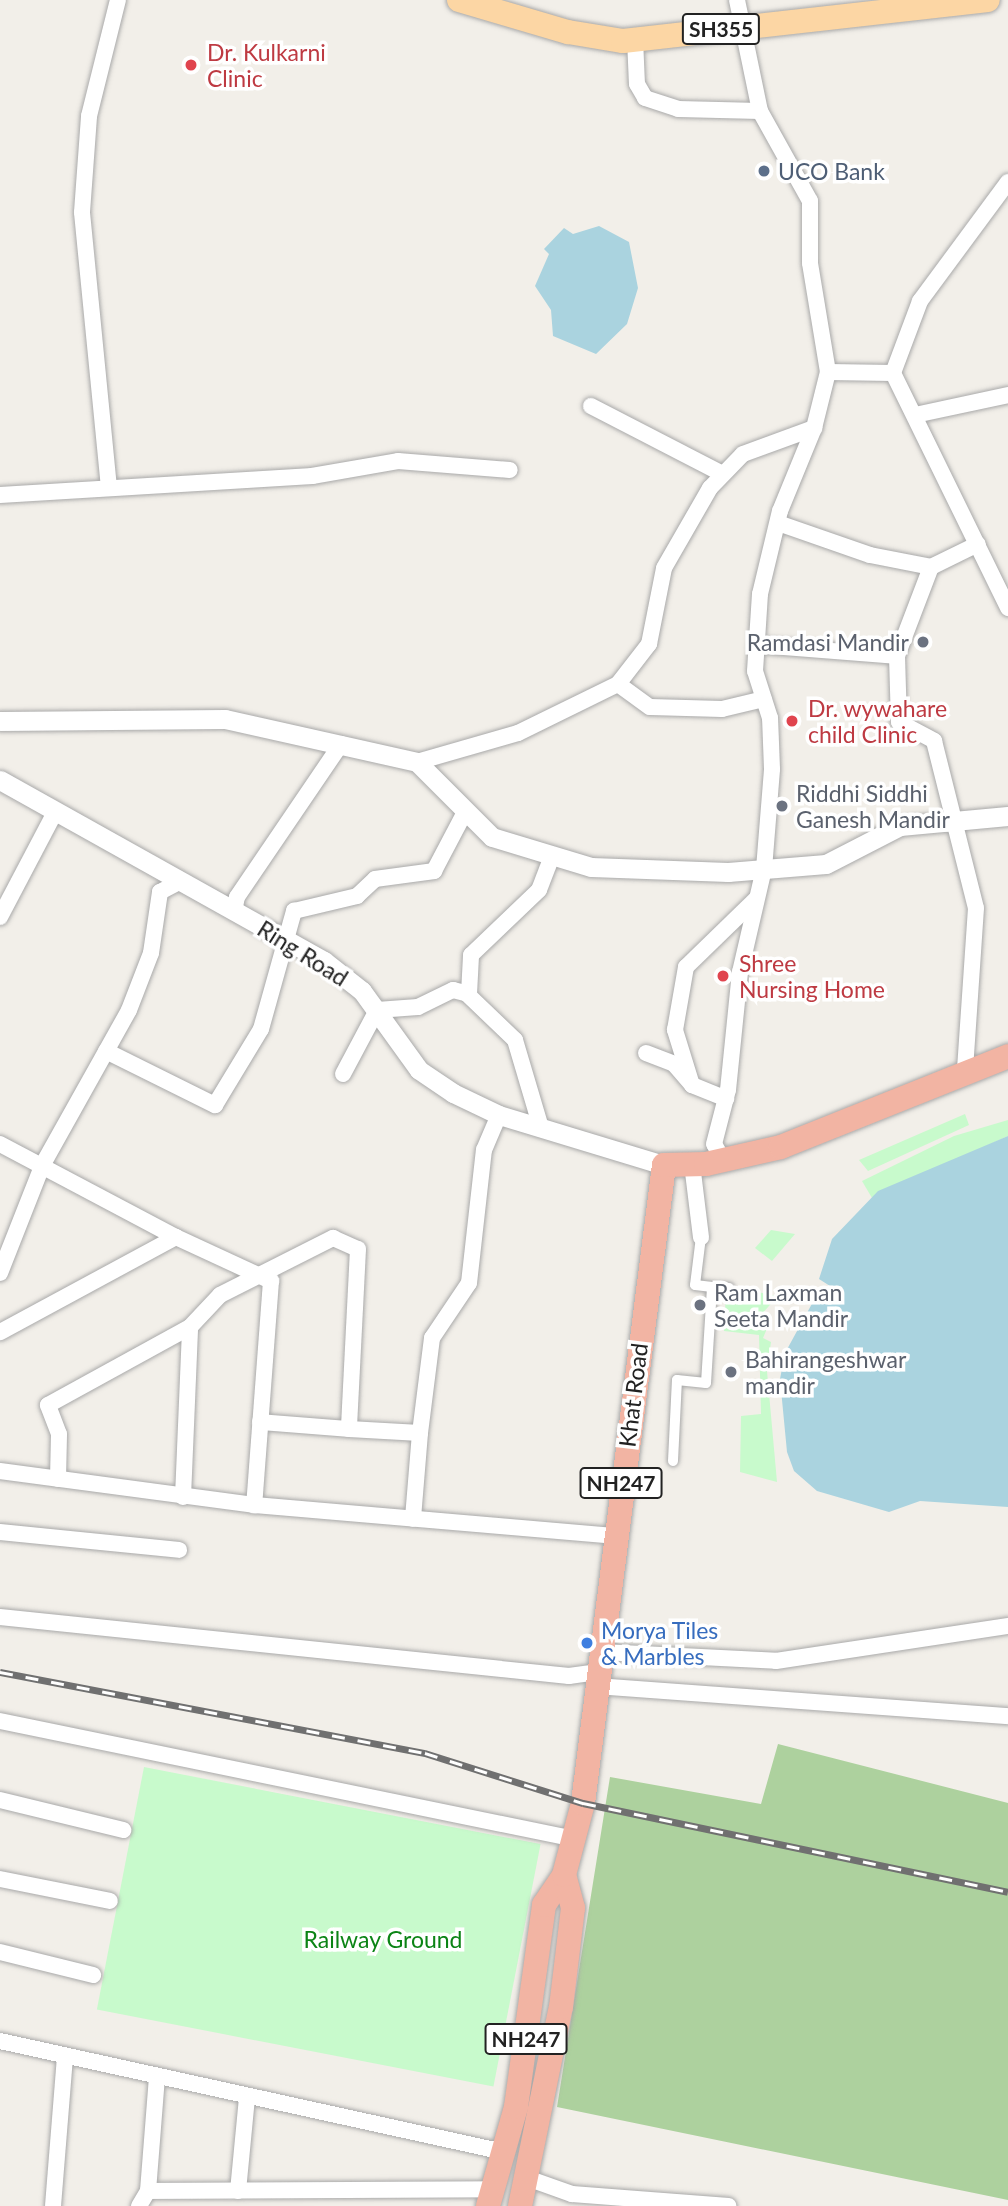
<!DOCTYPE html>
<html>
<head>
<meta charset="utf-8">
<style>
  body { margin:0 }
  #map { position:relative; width:1008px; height:2206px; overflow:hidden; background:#f2efe9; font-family:Lato,sans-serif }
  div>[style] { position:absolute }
  .forest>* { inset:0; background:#add19e }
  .park>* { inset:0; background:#c8facc; transform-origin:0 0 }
  .water>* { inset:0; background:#aad3df }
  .roads { filter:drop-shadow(0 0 2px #a9a9a9) drop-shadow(0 0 2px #a9a9a9) }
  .pedestrian>* { height:10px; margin:-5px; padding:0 5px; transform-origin:5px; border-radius:5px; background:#fff }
  .minor>* { height:16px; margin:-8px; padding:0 8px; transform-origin:8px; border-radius:8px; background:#fff }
  .tertiary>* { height:19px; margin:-9.5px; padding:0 9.5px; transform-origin:9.5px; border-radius:9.5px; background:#fff }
  .primary>* { height:24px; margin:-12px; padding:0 12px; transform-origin:12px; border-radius:12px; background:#fcd6a4 }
  .trunk>* { height:24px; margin:-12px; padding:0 12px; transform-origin:12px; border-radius:12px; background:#f2b4a3 }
  .rail>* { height:7px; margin-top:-3.5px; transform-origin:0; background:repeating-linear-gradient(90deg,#fff 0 13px,#707070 0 26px); box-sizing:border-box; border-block:2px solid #707070 }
  .dots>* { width:19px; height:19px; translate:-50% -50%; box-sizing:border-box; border:4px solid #fff; border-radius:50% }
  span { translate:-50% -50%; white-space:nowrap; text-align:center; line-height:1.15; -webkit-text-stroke:7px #fff; paint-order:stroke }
  .shield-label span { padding:2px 5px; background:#fff; border:2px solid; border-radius:5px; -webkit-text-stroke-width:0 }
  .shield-label { font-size:21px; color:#222; font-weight:700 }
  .health-label { font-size:23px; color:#be3a42 }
  .left { translate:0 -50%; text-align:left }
  .service-label { font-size:23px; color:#4e5e75 }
  .worship-label { font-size:23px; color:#5b616d }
  .right { translate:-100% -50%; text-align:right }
  .street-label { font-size:23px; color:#222 }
  .shop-label { font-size:23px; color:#366cbe }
  .park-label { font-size:23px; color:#0c8416 }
</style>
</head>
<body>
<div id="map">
  <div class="forest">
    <i style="clip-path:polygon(778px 1744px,1008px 1803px,1008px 2200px,557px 2107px,610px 1777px,761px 1804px)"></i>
  </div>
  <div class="park">
    <i style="clip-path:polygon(965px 1114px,969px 1125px,868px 1171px,859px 1160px)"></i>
    <i style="clip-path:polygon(1008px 1120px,1008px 1136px,872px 1198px,862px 1181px,954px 1136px)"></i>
    <i style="clip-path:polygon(771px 1230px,795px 1234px,772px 1261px,755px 1248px)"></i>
    <i style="clip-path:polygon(726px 1290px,752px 1299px,757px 1292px,778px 1296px,759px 1317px,768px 1326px,763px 1338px,771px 1342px,767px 1371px,777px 1482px,740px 1472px,741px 1416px,761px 1414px,759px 1335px,724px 1331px)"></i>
    <i style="left:144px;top:1767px;width:404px;height:247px;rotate:11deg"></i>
  </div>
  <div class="water">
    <i style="clip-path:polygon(599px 226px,629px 242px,638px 288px,627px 324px,596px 354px,553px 336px,551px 310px,535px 286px,549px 254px,544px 249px,564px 228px,573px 234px)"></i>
    <i style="clip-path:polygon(1008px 1136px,1008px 1507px,920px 1501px,889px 1512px,817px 1491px,794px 1471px,787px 1452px,780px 1379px,785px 1353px,814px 1300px,827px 1300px,830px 1286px,819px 1279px,832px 1239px,878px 1191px)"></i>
  </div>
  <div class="roads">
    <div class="pedestrian">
      <i style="left:712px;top:1287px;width:17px;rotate:3deg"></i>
      <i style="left:673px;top:1461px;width:81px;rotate:-87.2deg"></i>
      <i style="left:677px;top:1380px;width:29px;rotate:6deg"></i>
      <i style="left:706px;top:1383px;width:96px;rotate:-86.4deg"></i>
      <i style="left:712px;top:1287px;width:17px;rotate:-173deg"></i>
      <i style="left:695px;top:1285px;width:48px;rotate:-82.9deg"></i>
    </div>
    <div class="minor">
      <i style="left:635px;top:39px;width:45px;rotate:87.5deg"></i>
      <i style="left:637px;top:84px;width:16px;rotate:60deg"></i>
      <i style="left:645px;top:98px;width:35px;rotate:18deg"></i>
      <i style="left:678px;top:109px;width:82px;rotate:1.4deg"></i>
      <i style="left:828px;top:372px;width:65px;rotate:0.9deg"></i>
      <i style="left:893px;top:373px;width:77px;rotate:-69.4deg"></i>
      <i style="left:920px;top:301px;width:148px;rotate:-53.5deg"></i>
      <i style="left:893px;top:373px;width:262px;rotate:63.9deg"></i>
      <i style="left:591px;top:406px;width:148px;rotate:27.3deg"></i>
      <i style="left:915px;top:415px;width:95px;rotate:-12.1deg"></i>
      <i style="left:109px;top:488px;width:277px;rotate:-95.6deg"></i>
      <i style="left:82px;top:212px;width:96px;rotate:-85.8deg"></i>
      <i style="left:89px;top:116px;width:120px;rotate:-76deg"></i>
      <i style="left:0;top:495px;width:313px;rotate:-3.5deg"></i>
      <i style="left:312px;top:476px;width:87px;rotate:-9.9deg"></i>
      <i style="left:398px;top:461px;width:112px;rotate:4.6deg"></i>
      <i style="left:778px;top:523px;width:97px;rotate:19.2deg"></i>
      <i style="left:870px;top:555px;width:62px;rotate:11.1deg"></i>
      <i style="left:931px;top:567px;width:52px;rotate:-26.1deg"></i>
      <i style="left:757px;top:645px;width:140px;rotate:4.5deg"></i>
      <i style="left:897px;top:656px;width:95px;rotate:-69.1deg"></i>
      <i style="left:897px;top:656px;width:66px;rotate:88.3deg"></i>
      <i style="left:899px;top:722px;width:40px;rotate:28deg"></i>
      <i style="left:934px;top:741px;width:172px;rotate:75.9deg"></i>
      <i style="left:976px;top:908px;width:161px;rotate:93.9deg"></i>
      <i style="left:618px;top:684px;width:39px;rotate:36deg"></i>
      <i style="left:650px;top:707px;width:72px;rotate:1.6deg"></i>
      <i style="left:722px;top:709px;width:43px;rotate:-13.4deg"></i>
      <i style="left:417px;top:762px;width:105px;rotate:-16deg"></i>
      <i style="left:518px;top:733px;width:111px;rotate:-26.1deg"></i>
      <i style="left:618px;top:684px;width:51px;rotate:-52.2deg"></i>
      <i style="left:649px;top:644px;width:77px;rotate:-78.8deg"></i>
      <i style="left:664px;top:568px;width:92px;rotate:-60.1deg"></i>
      <i style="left:710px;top:488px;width:47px;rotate:-45.9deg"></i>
      <i style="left:743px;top:454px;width:76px;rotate:-20.1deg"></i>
      <i style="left:234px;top:912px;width:15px;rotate:-79deg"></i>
      <i style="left:237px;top:897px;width:185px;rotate:-55.8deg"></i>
      <i style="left:0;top:917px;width:116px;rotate:-62.3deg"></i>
      <i style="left:466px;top:993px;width:68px;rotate:43.8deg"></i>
      <i style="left:515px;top:1040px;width:92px;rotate:73.5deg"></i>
      <i style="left:106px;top:1051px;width:122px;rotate:26.4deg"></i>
      <i style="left:215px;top:1105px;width:89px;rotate:-58.8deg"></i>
      <i style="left:261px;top:1029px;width:123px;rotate:-74.4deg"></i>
      <i style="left:294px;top:911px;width:65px;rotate:-13.4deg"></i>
      <i style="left:357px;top:896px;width:25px;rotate:-43deg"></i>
      <i style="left:375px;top:879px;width:60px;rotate:-7.7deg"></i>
      <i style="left:434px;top:871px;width:67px;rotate:-62.3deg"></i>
      <i style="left:646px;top:1053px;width:30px;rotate:21deg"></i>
      <i style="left:674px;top:1064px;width:28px;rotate:49deg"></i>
      <i style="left:692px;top:1085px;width:58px;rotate:-107.2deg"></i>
      <i style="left:675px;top:1030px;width:64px;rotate:-80.1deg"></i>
      <i style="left:686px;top:967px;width:98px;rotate:-44.2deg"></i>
      <i style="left:343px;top:1074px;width:72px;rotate:-62deg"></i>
      <i style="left:377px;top:1010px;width:41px;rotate:-4.2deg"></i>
      <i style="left:418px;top:1007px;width:39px;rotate:-26deg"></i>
      <i style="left:453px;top:990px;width:16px;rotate:14deg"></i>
      <i style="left:469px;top:994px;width:39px;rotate:-87deg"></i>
      <i style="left:471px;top:955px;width:94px;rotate:-43.7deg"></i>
      <i style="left:539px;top:890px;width:36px;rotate:-69deg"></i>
      <i style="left:692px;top:1085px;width:37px;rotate:22deg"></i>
      <i style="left:0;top:1144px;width:199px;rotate:27.9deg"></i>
      <i style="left:176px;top:1237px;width:200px;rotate:151.6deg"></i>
      <i style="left:723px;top:1160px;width:18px;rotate:-119deg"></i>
      <i style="left:714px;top:1144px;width:56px;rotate:-75.5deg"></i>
      <i style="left:728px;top:1090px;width:119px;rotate:-84.2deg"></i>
      <i style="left:740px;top:972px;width:106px;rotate:-76.9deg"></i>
      <i style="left:764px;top:869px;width:100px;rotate:-85.4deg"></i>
      <i style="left:772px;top:769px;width:51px;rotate:-92.2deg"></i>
      <i style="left:770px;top:718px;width:49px;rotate:-107.7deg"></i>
      <i style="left:755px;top:671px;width:77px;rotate:-86.3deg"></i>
      <i style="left:760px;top:594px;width:85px;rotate:-76.5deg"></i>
      <i style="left:780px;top:511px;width:90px;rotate:-67.7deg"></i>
      <i style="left:814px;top:428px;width:58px;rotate:-76deg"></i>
      <i style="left:828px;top:372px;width:110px;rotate:-99.4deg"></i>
      <i style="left:810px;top:263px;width:62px;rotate:-90deg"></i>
      <i style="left:810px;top:201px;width:103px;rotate:-119.1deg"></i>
      <i style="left:760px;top:111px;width:113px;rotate:-101.7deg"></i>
      <i style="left:692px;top:1164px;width:74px;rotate:83deg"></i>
      <i style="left:176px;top:1237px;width:105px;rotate:24.9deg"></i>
      <i style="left:271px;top:1281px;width:225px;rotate:94.3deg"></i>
      <i style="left:0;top:1273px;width:117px;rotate:-68.5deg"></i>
      <i style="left:43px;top:1164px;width:176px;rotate:-60.8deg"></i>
      <i style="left:129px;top:1010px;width:61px;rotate:-68.9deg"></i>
      <i style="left:151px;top:953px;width:62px;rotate:-81.6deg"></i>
      <i style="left:160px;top:892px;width:21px;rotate:-28deg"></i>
      <i style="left:260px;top:1422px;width:89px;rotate:4.5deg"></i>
      <i style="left:420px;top:1433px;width:96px;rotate:-82.8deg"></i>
      <i style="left:432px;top:1338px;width:66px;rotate:-56.1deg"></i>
      <i style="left:469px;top:1283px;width:134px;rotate:-83.6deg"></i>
      <i style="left:484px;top:1150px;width:38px;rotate:-67deg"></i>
      <i style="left:0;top:1471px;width:256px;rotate:7.6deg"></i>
      <i style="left:254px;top:1505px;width:362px;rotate:4.9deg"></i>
      <i style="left:58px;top:1479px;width:45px;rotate:-88.7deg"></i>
      <i style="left:59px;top:1434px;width:31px;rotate:-111deg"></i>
      <i style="left:48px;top:1405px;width:162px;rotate:-28.8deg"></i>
      <i style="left:190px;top:1327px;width:44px;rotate:-46.8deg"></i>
      <i style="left:220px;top:1295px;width:127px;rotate:-26.8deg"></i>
      <i style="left:333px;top:1238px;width:27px;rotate:24deg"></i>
      <i style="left:358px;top:1249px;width:180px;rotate:92.9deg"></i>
      <i style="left:349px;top:1429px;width:71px;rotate:3.2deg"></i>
      <i style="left:420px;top:1433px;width:86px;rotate:94.7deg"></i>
      <i style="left:183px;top:1497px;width:170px;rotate:-87.6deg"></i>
      <i style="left:0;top:1532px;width:180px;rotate:5.7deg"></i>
      <i style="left:0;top:1617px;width:572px;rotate:5.92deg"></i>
      <i style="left:569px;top:1676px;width:30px;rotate:-8deg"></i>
      <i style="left:601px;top:1652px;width:175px;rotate:2.9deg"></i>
      <i style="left:776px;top:1661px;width:235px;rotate:-8.6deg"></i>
      <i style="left:597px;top:1686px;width:412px;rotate:4.2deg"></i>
      <i style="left:0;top:1721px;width:582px;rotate:11.6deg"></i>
      <i style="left:0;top:1800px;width:127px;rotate:13.7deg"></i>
      <i style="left:0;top:1879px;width:112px;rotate:11.3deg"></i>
      <i style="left:0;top:1952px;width:96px;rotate:13.9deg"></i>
      <i style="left:0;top:2041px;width:516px;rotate:12.42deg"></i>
      <i style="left:527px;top:2178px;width:48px;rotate:19.6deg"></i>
      <i style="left:572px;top:2194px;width:157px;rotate:4.4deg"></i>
      <i style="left:148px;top:2191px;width:114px;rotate:-85.5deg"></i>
      <i style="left:238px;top:2191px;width:94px;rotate:-84.5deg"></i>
      <i style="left:53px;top:2206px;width:149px;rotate:-85.4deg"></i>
      <i style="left:139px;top:2206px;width:17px;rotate:-59deg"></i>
      <i style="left:148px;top:2191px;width:345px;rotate:-0.3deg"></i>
    </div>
    <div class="tertiary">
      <i style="left:0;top:721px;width:225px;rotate:-0.5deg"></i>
      <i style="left:225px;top:719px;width:197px;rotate:12.6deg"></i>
      <i style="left:417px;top:762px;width:106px;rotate:45deg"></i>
      <i style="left:492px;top:837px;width:103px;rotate:16.9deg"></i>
      <i style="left:591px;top:867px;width:137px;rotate:2.1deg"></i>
      <i style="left:728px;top:872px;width:98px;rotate:-4.7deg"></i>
      <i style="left:826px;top:864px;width:83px;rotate:-27.2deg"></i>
      <i style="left:900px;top:826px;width:108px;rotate:-5.3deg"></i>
      <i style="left:0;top:780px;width:371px;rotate:29.2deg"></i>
      <i style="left:324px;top:961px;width:48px;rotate:38.3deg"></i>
      <i style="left:362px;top:991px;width:97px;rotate:54.2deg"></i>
      <i style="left:419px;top:1070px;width:41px;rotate:34.1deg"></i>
      <i style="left:453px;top:1093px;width:51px;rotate:25.6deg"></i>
      <i style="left:499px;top:1115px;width:172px;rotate:16.9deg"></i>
    </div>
    <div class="primary">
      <i style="left:459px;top:0;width:114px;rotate:16.4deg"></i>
      <i style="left:568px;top:32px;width:56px;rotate:9.3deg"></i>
      <i style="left:623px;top:41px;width:367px;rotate:-6.4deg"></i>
    </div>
    <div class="trunk">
      <i style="left:488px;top:2206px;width:103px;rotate:-74.2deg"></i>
      <i style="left:516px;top:2107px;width:204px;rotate:-82.1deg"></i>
      <i style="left:544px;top:1905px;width:36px;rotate:-56deg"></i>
      <i style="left:520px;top:2206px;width:203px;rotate:-78.4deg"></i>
      <i style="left:561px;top:2007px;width:100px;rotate:-83.1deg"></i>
      <i style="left:573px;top:1908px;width:34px;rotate:-105deg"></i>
      <i style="left:564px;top:1875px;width:74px;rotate:-75.2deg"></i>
      <i style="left:583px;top:1803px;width:643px;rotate:-82.76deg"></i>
      <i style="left:664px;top:1165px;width:42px;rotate:-1.4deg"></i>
      <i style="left:706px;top:1164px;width:77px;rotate:-12.8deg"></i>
      <i style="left:781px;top:1147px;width:245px;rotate:-21.8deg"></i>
    </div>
  </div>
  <div class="rail">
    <i style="left:0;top:1672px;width:433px;rotate:10.8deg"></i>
    <i style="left:425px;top:1753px;width:166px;rotate:17.6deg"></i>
    <i style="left:583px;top:1803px;width:434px;rotate:11.8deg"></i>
  </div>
  <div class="dots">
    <i style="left:191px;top:65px;background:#e0444e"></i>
    <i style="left:764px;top:171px;background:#5c6f8a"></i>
    <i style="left:923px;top:642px;background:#6b7280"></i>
    <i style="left:792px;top:721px;background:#e0444e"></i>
    <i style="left:782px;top:806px;background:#6b7280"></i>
    <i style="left:723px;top:976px;background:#e0444e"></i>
    <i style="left:700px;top:1305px;background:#6b7280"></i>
    <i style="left:731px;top:1372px;background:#6b7280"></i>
    <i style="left:587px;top:1643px;background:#3f7fe0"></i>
  </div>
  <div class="shield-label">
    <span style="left:721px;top:29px">SH355</span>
    <span style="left:621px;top:1483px">NH247</span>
    <span style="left:526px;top:2039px">NH247</span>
  </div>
  <div class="health-label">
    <span class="left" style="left:207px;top:65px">Dr. Kulkarni<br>Clinic</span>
    <span class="left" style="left:808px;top:721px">Dr. wywahare<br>child Clinic</span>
    <span class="left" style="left:739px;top:976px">Shree<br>Nursing Home</span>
  </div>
  <div class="service-label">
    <span class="left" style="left:778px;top:171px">UCO Bank</span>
  </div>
  <div class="worship-label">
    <span class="right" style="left:909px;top:642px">Ramdasi Mandir</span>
    <span class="left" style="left:796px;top:806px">Riddhi Siddhi<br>Ganesh Mandir</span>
    <span class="left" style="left:714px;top:1305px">Ram Laxman<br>Seeta Mandir</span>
    <span class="left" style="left:745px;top:1372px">Bahirangeshwar<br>mandir</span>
  </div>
  <div class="street-label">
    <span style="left:303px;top:953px;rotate:32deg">Ring Road</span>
    <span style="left:633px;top:1395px;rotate:-83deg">Khat Road</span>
  </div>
  <div class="shop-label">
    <span class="left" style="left:601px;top:1643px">Morya Tiles<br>&amp; Marbles</span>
  </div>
  <div class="park-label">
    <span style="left:383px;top:1939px">Railway Ground</span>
  </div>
</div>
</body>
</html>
